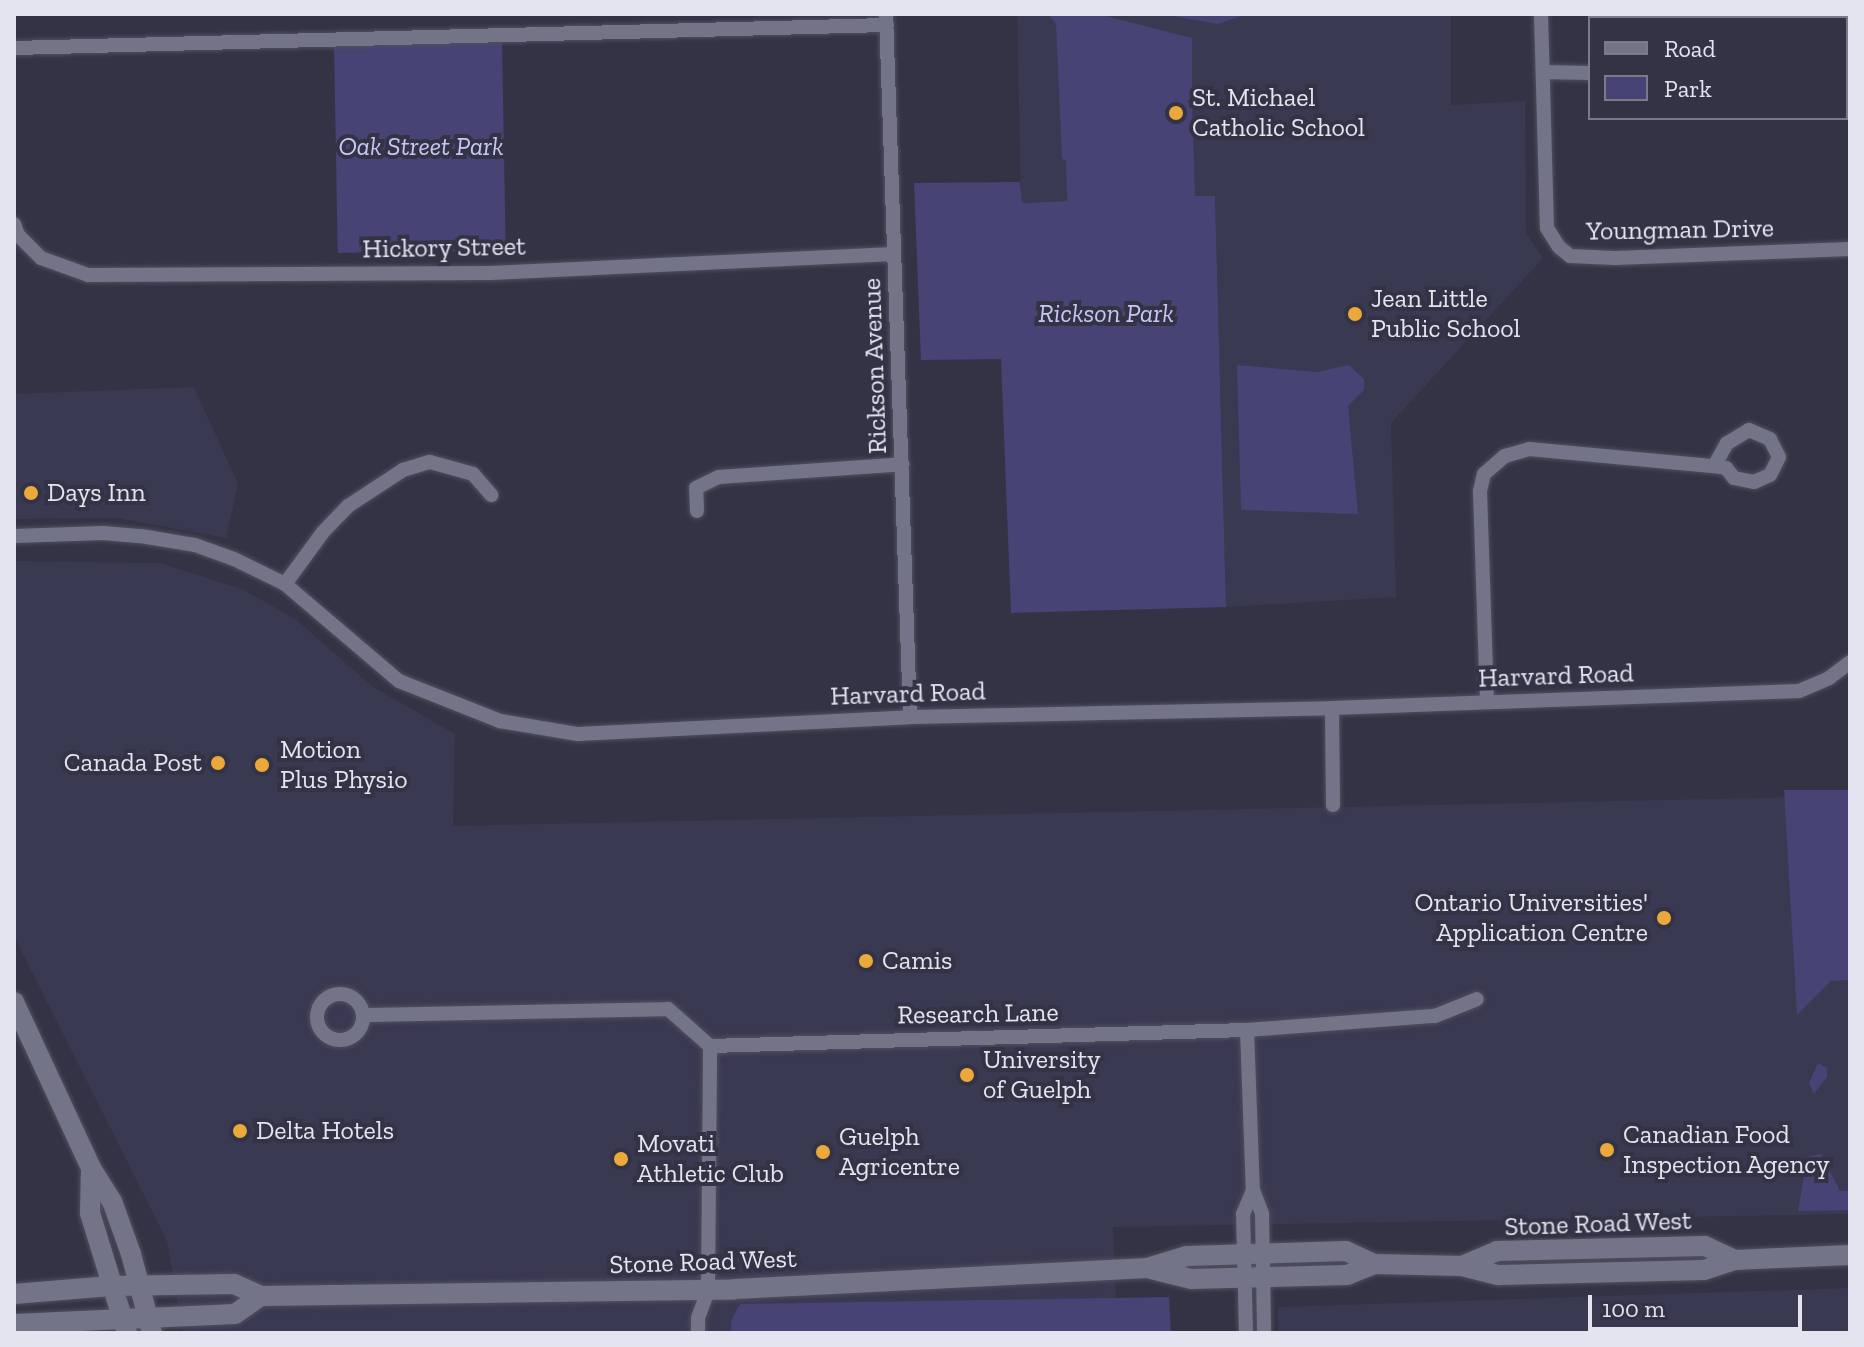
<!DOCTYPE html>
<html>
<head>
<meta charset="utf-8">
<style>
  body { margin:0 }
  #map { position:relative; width:1864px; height:1347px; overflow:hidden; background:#333345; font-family:"Zilla Slab",serif }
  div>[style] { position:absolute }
  .built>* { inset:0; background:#3a3952 }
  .green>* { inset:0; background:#474375; transform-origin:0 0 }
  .roads { filter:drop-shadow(0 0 2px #4f4f5e) drop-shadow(0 0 2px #4f4f5e) }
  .street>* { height:14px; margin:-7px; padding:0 7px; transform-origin:7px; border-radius:7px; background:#747489 }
  .street>.ring { margin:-7px; padding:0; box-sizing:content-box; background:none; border:14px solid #747489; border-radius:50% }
  .secondary>* { height:20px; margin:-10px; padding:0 10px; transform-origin:10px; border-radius:10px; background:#747489 }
  .dots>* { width:22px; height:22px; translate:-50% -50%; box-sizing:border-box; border:4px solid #333345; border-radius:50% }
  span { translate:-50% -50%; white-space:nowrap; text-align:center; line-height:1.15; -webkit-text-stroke:8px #333345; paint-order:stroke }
  .poi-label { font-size:26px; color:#e4e4f0 }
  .left { translate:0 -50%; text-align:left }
  .right { translate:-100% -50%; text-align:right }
  .park-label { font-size:26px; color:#c7c7f7; font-style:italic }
  .street-label { font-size:26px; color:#e4e4f0 }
  .frame { position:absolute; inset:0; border:16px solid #e4e4f0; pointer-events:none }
  .legend { position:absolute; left:1588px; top:16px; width:260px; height:104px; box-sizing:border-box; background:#333345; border:2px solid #7a7a89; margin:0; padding:10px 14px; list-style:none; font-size:24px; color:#e4e4f0 }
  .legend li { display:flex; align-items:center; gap:16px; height:40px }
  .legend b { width:40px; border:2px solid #7a7a89 }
  .scale { position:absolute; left:1588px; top:1295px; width:214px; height:36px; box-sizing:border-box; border:4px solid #e4e4f0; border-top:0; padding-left:10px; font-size:24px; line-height:28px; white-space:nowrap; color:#e4e4f0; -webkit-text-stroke:6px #333345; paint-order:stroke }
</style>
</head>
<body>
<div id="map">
  <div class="built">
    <i style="clip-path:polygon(1017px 14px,1451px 14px,1451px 105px,1525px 101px,1526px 233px,1543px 258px,1391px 423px,1396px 597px,1226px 607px,1215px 196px,1021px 203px)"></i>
    <i style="clip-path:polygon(194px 387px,238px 484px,226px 538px,116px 518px,14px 519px,14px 394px)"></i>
    <i style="clip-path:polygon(14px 561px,160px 563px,242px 589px,295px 619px,373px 687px,455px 734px,453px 826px,1850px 796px,1850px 1214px,1113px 1227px,1117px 1333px,183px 1333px,167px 1241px,14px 936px)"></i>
    <i style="clip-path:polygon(1850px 1288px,1850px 1333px,1278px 1333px,1278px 1307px)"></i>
  </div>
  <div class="green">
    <i style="clip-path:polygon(1048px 14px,1098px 14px,1192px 38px,1192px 94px,1187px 103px,1192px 103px,1195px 196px,1215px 196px,1226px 607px,1011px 613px,1001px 359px,921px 360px,914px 183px,1020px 182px,1022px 203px,1067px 201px,1066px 160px,1062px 159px,1056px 24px)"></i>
    <i style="clip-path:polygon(1161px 14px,1247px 14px,1218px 24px)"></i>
    <i style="left:502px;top:40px;width:210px;height:168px;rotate:89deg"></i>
    <i style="clip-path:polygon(1237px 365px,1317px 372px,1349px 365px,1364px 379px,1364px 390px,1348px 406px,1358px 514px,1241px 510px)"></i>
    <i style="clip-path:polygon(1784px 790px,1850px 790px,1850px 980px,1831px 981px,1797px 1015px)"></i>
    <i style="clip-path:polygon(1818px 1063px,1827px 1068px,1827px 1077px,1814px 1094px,1809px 1083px)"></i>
    <i style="clip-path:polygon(1821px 1154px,1840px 1191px,1850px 1191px,1850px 1210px,1798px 1211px,1807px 1157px)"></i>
    <i style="clip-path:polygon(1169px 1297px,1171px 1333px,731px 1333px,731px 1321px,740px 1304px)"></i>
  </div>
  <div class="roads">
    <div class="street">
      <i style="left:886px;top:14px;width:703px;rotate:88.04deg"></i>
      <i style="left:1541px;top:14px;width:214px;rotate:88.4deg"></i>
      <i style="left:1547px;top:228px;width:22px;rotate:58deg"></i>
      <i style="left:1559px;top:247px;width:14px;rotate:39deg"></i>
      <i style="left:1570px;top:256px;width:45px;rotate:2.5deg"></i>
      <i style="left:1615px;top:258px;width:235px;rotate:-2.2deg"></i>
      <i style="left:1846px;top:27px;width:5px;rotate:-37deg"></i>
      <i style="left:14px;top:48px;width:873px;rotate:-1.51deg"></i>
      <i style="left:1543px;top:72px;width:47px;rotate:1.2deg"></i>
      <i style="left:14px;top:224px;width:12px;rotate:70deg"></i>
      <i style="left:18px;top:235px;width:33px;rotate:45deg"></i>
      <i style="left:41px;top:258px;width:50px;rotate:19.9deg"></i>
      <i style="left:88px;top:275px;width:403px;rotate:-0.3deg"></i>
      <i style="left:491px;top:273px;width:403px;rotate:-2.7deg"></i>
      <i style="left:697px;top:511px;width:23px;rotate:-92deg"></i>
      <i style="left:696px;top:488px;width:25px;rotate:-26deg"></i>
      <i style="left:719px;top:477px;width:184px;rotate:-4deg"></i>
      <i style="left:14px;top:536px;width:89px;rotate:-1.9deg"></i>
      <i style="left:103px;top:533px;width:38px;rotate:5deg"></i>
      <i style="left:141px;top:536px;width:55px;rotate:9.5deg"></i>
      <i style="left:195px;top:545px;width:41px;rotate:19.7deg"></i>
      <i style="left:234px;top:559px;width:57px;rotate:26.1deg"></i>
      <i style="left:285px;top:584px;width:150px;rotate:40.4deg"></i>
      <i style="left:399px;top:681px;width:109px;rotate:21.6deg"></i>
      <i style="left:500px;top:721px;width:79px;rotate:9.5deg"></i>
      <i style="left:578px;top:734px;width:332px;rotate:-2.9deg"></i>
      <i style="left:910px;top:717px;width:422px;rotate:-1.2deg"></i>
      <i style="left:1332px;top:708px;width:467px;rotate:-2.1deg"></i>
      <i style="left:1799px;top:691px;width:33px;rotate:-23deg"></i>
      <i style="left:1829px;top:678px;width:26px;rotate:-37deg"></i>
      <i style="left:285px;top:584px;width:64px;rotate:-53.8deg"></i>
      <i style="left:323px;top:532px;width:36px;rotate:-46deg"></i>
      <i style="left:348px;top:506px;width:66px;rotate:-33.2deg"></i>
      <i style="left:403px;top:470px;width:28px;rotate:-17deg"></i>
      <i style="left:430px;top:462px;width:45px;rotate:15.6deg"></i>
      <i style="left:473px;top:474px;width:28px;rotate:49deg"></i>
      <i style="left:1487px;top:702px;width:211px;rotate:-91.9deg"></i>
      <i style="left:1480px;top:491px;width:17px;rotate:-77deg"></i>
      <i style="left:1484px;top:474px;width:28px;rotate:-41deg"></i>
      <i style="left:1505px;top:456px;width:25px;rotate:-16deg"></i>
      <i style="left:1529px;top:449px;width:186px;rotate:5.3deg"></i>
      <i style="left:1714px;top:466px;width:12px;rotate:9deg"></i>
      <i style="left:1726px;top:468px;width:13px;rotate:51deg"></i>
      <i style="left:1734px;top:478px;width:20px;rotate:11deg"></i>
      <i style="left:1754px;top:482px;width:17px;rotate:-24deg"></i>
      <i style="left:1770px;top:475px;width:20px;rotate:-63deg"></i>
      <i style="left:1779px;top:457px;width:20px;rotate:-117deg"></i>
      <i style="left:1770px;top:439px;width:23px;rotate:-157deg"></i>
      <i style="left:1749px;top:430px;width:26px;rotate:149deg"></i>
      <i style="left:1727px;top:443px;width:26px;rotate:119deg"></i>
      <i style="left:1332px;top:708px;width:97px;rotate:89.4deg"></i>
      <i class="ring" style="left:317px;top:994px;width:32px;height:32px"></i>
      <i style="left:363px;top:1015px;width:305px;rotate:-1.1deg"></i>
      <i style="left:668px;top:1009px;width:56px;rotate:41.4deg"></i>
      <i style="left:710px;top:1046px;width:537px;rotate:-1.71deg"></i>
      <i style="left:1247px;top:1030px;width:189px;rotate:-4.3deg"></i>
      <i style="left:1435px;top:1016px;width:45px;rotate:-22deg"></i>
      <i style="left:1247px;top:1030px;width:160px;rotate:87.9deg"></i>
      <i style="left:1253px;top:1190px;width:26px;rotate:69deg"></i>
      <i style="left:1262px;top:1214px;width:119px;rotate:89deg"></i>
      <i style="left:698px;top:1333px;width:15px;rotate:-90deg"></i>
      <i style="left:698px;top:1318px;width:30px;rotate:-70deg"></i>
      <i style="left:708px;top:1290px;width:244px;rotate:-89.5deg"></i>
      <i style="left:1246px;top:1333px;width:119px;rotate:-91.4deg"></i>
      <i style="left:1243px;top:1214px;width:26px;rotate:-67deg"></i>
    </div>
    <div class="secondary">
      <i style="left:14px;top:1002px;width:183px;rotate:65.1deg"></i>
      <i style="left:91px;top:1168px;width:39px;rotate:58deg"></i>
      <i style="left:112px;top:1201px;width:56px;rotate:70.3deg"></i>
      <i style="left:131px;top:1254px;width:82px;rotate:75.1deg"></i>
      <i style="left:91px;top:1168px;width:45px;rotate:91.3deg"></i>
      <i style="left:90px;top:1213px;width:126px;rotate:72.9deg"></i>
      <i style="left:1462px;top:1266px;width:38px;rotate:-23deg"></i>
      <i style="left:1497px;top:1251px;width:208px;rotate:-1.4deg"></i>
      <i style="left:1705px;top:1246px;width:33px;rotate:25deg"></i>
      <i style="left:1147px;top:1268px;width:45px;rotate:14deg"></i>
      <i style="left:1191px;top:1279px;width:156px;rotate:-1.5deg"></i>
      <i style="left:1347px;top:1275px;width:29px;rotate:-22deg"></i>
      <i style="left:14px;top:1294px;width:97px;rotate:-4.7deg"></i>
      <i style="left:111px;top:1286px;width:123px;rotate:-0.9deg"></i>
      <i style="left:234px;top:1284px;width:30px;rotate:24deg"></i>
      <i style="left:261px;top:1296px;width:474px;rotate:-0.8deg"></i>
      <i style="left:735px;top:1289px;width:413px;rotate:-2.9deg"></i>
      <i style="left:1147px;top:1268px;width:42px;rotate:-16.7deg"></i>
      <i style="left:1187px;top:1256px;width:159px;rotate:-1.8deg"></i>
      <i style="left:1346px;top:1251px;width:31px;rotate:25deg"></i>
      <i style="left:1374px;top:1264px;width:88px;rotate:1.3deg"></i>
      <i style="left:1462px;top:1266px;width:38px;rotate:14deg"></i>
      <i style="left:1499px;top:1275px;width:205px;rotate:-1.4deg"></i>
      <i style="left:1704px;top:1270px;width:33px;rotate:-18deg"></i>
      <i style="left:1735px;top:1260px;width:115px;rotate:-2.5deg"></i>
      <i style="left:14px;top:1324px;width:221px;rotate:-2.6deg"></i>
      <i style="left:235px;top:1314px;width:32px;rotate:-35deg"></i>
    </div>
  </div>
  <div class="dots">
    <i style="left:1176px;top:113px;background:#eca93b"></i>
    <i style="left:1355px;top:314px;background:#eca93b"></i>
    <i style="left:31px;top:493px;background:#eca93b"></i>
    <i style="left:218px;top:763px;background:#eca93b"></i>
    <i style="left:262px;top:765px;background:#eca93b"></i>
    <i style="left:1664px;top:918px;background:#eca93b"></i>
    <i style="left:866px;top:961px;background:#eca93b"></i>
    <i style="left:967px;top:1075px;background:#eca93b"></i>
    <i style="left:240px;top:1131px;background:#eca93b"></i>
    <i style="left:1607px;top:1150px;background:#eca93b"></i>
    <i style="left:823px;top:1152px;background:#eca93b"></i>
    <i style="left:621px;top:1159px;background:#eca93b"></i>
  </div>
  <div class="poi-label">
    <span class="left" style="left:1192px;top:113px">St. Michael<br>Catholic School</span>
    <span class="left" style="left:1371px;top:314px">Jean Little<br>Public School</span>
    <span class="left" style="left:47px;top:493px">Days Inn</span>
    <span class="left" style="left:280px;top:765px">Motion<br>Plus Physio</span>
    <span class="right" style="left:202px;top:763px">Canada Post</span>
    <span class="right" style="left:1648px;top:918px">Ontario Universities'<br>Application Centre</span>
    <span class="left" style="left:882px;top:961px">Camis</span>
    <span class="left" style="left:983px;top:1075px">University<br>of Guelph</span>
    <span class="left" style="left:256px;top:1131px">Delta Hotels</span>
    <span class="left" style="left:1623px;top:1150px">Canadian Food<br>Inspection Agency</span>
    <span class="left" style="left:839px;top:1152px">Guelph<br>Agricentre</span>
    <span class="left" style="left:637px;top:1159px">Movati<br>Athletic Club</span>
  </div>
  <div class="park-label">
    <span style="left:421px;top:147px">Oak Street Park</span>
    <span style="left:1106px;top:314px">Rickson Park</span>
  </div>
  <div class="street-label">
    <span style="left:1680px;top:230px;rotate:-1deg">Youngman Drive</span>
    <span style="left:444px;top:248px;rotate:-1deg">Hickory Street</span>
    <span style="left:875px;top:366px;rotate:-92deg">Rickson Avenue</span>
    <span style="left:1556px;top:676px;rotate:-2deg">Harvard Road</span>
    <span style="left:908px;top:694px;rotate:-2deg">Harvard Road</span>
    <span style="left:978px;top:1014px;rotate:-1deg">Research Lane</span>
    <span style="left:1598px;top:1224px;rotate:-2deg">Stone Road West</span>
    <span style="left:703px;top:1262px;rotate:-2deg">Stone Road West</span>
  </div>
  <div class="frame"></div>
  <ul class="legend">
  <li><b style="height:10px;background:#747489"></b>Road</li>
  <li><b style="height:22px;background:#474375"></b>Park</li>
  </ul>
  <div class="scale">100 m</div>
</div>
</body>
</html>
